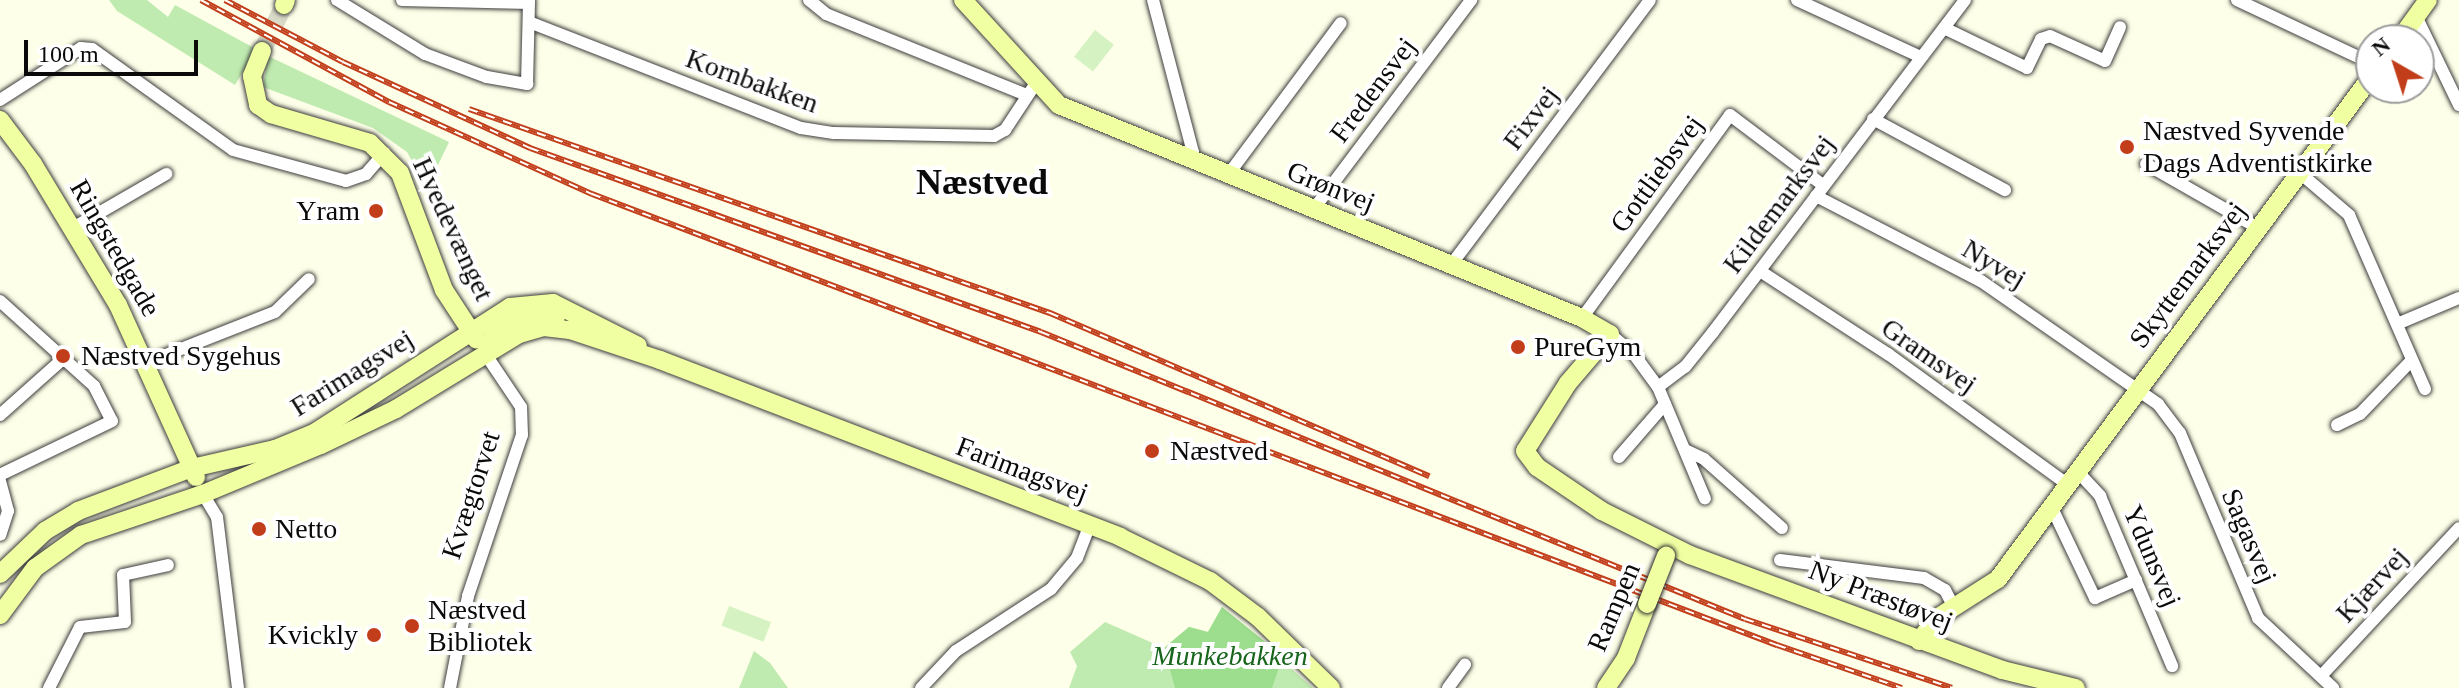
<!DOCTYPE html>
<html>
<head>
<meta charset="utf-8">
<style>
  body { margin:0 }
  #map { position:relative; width:2459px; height:688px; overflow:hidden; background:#feffe8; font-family:Georgia,serif }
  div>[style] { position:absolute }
  .green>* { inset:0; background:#bfebb0 }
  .forest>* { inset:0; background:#9ddd8e }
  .pitch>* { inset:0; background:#d5f2c2; transform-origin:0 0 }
  .secondary-tunnel>* { height:18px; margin-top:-9px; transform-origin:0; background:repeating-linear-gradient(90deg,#d9dac7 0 18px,transparent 0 27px) }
  .roads { filter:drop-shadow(0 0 2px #3d3d3d) drop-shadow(0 0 2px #3d3d3d) }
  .street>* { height:12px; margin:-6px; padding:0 6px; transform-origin:6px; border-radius:6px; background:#fff }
  .secondary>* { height:18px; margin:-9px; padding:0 9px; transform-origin:9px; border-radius:9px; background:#f1ffa3 }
  .rail>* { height:6px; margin-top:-3px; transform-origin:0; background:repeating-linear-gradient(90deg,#fff 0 9px,#c23e1b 0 18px); box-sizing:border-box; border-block:2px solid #c23e1b }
  .bridges { filter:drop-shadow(0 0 2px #2c2c2c) drop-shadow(0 0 2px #2c2c2c) }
  .secondary-bridge>* { height:18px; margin:-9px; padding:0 9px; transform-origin:9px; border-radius:9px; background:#f1ffa3 }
  .dots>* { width:22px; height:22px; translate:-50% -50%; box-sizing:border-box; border:4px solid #fff; border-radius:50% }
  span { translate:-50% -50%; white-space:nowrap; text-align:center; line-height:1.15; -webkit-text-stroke:8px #fff; paint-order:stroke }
  .street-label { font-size:28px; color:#0a0a0a }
  .poi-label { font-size:28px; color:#0a0a0a }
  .left { translate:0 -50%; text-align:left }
  .right { translate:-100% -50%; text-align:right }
  .park-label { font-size:28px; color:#18651c; font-style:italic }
  .district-label { font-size:36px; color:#0a0a0a; font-weight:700 }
  .north { position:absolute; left:2355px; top:24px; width:80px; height:80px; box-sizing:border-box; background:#fff; border:2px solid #9d9d9d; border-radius:50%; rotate:321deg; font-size:22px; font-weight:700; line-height:32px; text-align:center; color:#0a0a0a }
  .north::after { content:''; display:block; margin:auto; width:28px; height:36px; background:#c23e1b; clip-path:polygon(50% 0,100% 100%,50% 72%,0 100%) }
  .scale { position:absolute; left:24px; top:40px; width:174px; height:36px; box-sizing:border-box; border:4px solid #0a0a0a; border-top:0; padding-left:10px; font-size:24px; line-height:28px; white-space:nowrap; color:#0a0a0a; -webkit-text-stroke:6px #fff; paint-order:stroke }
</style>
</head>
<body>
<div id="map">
  <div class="green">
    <i style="clip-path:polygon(109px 0,147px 0,168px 17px,175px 5px,256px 49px,235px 85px,117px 11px)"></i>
    <i style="clip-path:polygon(268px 56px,449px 142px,438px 165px,421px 159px,418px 172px,407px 152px,373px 128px,263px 87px)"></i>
    <i style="clip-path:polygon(1222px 607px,1313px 688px,1069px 688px,1077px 666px,1070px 652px,1105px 622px,1164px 648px,1189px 627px,1208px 632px)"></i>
    <i style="clip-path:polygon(754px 651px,770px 663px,788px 688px,739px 688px)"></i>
  </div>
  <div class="forest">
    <i style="clip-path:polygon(1222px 607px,1283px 656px,1272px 688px,1175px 688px,1164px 648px,1189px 627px,1208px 632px)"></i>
  </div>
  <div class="pitch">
    <i style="left:1095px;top:30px;width:24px;height:34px;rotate:38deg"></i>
    <i style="left:729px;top:606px;width:45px;height:21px;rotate:21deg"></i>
  </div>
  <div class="secondary-tunnel">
    <i style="left:262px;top:51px;width:51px;rotate:-64.4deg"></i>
  </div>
  <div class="roads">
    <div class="street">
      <i style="left:337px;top:0;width:103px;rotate:31.5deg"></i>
      <i style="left:425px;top:54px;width:66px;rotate:20.4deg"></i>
      <i style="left:487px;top:77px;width:41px;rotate:9.9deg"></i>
      <i style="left:527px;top:84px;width:84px;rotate:-88.6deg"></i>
      <i style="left:402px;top:0;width:127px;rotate:1.4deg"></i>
      <i style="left:809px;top:0;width:22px;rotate:39deg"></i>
      <i style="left:826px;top:14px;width:214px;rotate:22deg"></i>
      <i style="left:1153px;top:0;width:157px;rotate:75.3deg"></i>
      <i style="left:1193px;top:152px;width:9px;rotate:117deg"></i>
      <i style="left:1797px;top:0;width:136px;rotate:24.7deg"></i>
      <i style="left:2237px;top:0;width:148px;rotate:25.2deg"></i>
      <i style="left:2416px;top:16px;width:99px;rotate:64.2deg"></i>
      <i style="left:529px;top:22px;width:292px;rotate:21.3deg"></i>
      <i style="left:801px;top:128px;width:33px;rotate:9deg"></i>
      <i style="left:834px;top:133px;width:160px;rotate:1.1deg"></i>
      <i style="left:994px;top:136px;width:13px;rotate:-29deg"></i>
      <i style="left:1005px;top:130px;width:56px;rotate:-56.6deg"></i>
      <i style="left:1944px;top:28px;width:92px;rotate:25.7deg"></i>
      <i style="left:2027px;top:68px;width:32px;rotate:-64deg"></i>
      <i style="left:2041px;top:39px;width:9px;rotate:-18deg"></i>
      <i style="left:2050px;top:36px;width:60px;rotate:24.4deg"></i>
      <i style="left:2105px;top:61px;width:37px;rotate:-66deg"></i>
      <i style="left:0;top:100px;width:96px;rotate:-32.7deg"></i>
      <i style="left:81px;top:48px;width:11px;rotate:5deg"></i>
      <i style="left:92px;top:49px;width:173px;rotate:35.6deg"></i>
      <i style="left:233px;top:150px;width:117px;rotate:15.3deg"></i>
      <i style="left:346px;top:181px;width:21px;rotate:-19deg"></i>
      <i style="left:366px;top:174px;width:28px;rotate:-49deg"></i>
      <i style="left:1873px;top:119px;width:150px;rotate:28.3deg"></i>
      <i style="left:2146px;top:164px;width:129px;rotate:29.7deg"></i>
      <i style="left:2300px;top:173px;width:65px;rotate:40.6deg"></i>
      <i style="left:2349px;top:215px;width:190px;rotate:66.4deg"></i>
      <i style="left:1228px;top:175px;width:189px;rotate:-53.4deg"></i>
      <i style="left:1816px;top:196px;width:186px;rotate:27.3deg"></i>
      <i style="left:1981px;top:281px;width:216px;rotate:34.8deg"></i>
      <i style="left:2158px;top:404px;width:36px;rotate:53deg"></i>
      <i style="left:2180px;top:433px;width:201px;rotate:67.1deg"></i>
      <i style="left:2258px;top:618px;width:103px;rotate:43deg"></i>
      <i style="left:1313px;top:210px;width:263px;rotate:-53deg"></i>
      <i style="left:73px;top:228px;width:108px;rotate:-30.1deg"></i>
      <i style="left:1451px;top:265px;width:331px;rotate:-53.1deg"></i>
      <i style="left:1760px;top:271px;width:153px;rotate:33deg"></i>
      <i style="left:1888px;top:354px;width:223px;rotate:36deg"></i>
      <i style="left:0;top:301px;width:127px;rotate:42.1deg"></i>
      <i style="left:94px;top:386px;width:39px;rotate:63deg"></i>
      <i style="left:112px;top:421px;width:124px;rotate:154.3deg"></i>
      <i style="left:1582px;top:318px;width:251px;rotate:-53.9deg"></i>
      <i style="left:1730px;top:115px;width:116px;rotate:37deg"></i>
      <i style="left:2397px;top:324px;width:67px;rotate:-22.8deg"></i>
      <i style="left:1610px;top:334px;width:30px;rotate:40deg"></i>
      <i style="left:1633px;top:353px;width:42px;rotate:53.7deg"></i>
      <i style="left:1658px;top:387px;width:121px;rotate:67.2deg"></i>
      <i style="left:148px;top:362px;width:136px;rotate:-21.5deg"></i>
      <i style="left:275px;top:312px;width:47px;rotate:-44.1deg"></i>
      <i style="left:1658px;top:387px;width:34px;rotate:-37deg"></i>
      <i style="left:1685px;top:367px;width:45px;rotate:-51.3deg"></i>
      <i style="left:1713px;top:332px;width:417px;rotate:-52.8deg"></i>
      <i style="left:0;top:415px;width:86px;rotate:-41.7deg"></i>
      <i style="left:2337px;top:425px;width:25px;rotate:-26deg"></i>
      <i style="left:2360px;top:414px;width:74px;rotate:-46.1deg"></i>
      <i style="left:1685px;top:450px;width:21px;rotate:25deg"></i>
      <i style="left:1704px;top:459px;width:104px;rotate:41.5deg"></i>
      <i style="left:1619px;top:457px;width:70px;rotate:-49deg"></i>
      <i style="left:2078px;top:472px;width:33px;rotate:47deg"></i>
      <i style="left:2100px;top:496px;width:185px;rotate:67deg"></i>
      <i style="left:0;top:481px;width:31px;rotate:75deg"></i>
      <i style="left:8px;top:511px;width:25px;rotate:108deg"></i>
      <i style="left:203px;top:494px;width:27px;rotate:59deg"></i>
      <i style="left:217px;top:517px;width:172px;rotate:83deg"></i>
      <i style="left:2052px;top:508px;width:100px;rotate:64.5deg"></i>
      <i style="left:2095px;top:598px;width:45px;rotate:-23.7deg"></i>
      <i style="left:1780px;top:560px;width:145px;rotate:7.1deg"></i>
      <i style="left:1924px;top:578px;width:24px;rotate:30deg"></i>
      <i style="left:1945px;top:590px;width:18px;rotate:63deg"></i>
      <i style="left:2321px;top:676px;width:202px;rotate:-47deg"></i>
      <i style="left:49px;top:688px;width:68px;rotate:-63.1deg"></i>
      <i style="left:80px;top:627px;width:45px;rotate:-6.3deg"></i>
      <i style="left:125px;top:622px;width:47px;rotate:-92.4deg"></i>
      <i style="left:123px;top:575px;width:46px;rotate:-12.5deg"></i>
      <i style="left:450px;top:688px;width:94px;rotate:-78.9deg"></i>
      <i style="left:468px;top:596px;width:170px;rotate:-71.5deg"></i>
      <i style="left:522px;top:435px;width:28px;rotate:-92deg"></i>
      <i style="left:521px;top:407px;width:63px;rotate:-123.9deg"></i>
      <i style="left:921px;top:688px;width:51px;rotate:-46.6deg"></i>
      <i style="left:956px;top:651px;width:113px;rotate:-33.1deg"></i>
      <i style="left:1051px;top:589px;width:40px;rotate:-50deg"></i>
      <i style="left:1077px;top:558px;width:34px;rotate:-69deg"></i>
      <i style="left:1448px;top:688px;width:29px;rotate:-54deg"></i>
    </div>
    <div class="secondary">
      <i style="left:963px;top:0;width:142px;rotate:47.6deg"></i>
      <i style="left:1059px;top:105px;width:565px;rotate:22.16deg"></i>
      <i style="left:1582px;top:318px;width:32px;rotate:30deg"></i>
      <i style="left:1610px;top:334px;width:65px;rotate:130.6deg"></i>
      <i style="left:1568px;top:383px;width:80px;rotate:122.3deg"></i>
      <i style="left:1525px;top:451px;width:20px;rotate:53deg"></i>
      <i style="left:1537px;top:467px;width:78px;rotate:34.1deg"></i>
      <i style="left:1602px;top:511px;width:98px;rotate:26.6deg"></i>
      <i style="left:1690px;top:555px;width:333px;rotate:20.2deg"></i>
      <i style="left:2002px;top:670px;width:76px;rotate:13.7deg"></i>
      <i style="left:284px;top:5px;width:5px;rotate:-68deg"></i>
      <i style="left:2399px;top:40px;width:49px;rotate:-54.1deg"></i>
      <i style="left:262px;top:51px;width:27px;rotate:112deg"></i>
      <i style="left:252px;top:76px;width:30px;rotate:78deg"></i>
      <i style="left:258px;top:105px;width:16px;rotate:35deg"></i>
      <i style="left:271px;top:114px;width:103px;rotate:16.3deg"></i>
      <i style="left:370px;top:143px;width:42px;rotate:45deg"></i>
      <i style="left:400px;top:173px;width:125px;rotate:69.4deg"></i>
      <i style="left:444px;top:290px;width:59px;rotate:56.9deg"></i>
      <i style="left:0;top:120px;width:55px;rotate:53.1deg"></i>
      <i style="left:33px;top:164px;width:165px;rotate:58.9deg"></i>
      <i style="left:118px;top:305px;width:189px;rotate:65.6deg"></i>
      <i style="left:486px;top:353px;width:17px;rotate:-66deg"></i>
      <i style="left:493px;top:337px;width:24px;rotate:-36deg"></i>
      <i style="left:512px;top:323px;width:45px;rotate:-9deg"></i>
      <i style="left:0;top:574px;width:62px;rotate:-43.7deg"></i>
      <i style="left:45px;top:531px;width:39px;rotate:-31deg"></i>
      <i style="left:78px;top:511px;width:122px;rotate:-20.7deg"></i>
      <i style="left:192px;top:468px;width:85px;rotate:-12.9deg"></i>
      <i style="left:275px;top:449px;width:42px;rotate:-22.3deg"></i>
      <i style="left:314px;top:433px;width:233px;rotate:-32.7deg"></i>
      <i style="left:510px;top:307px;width:43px;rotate:-5.3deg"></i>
      <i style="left:553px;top:303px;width:95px;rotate:26.8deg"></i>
      <i style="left:0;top:615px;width:59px;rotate:-53.3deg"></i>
      <i style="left:35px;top:568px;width:57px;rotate:-35.7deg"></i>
      <i style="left:81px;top:535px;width:129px;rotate:-18.6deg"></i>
      <i style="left:203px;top:494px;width:128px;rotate:-22.6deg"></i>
      <i style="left:321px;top:445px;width:83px;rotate:-25.6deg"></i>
      <i style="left:396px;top:409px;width:144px;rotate:-31.4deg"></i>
      <i style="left:519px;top:334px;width:26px;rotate:-16deg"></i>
      <i style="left:544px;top:327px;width:26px;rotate:7deg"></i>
      <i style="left:570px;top:330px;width:95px;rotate:18.4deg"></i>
      <i style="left:660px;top:360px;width:493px;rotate:21deg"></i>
      <i style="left:1120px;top:537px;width:100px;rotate:26.1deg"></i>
      <i style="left:1210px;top:581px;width:60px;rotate:36.9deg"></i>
      <i style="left:1258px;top:617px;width:102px;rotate:44.2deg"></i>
      <i style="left:1919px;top:641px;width:29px;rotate:-52deg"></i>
      <i style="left:1937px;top:618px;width:72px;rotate:-32.6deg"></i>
      <i style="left:1998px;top:579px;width:625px;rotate:-53.39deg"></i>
      <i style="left:1606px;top:688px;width:36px;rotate:-56deg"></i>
      <i style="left:1626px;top:658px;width:58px;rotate:-68.7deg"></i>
    </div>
  </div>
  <div class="rail">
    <i style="left:201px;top:0;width:214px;rotate:28.5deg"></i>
    <i style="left:389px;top:102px;width:223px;rotate:24.4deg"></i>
    <i style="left:592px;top:194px;width:1268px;rotate:20.84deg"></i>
    <i style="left:1777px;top:645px;width:132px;rotate:19deg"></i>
    <i style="left:225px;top:0;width:133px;rotate:27.7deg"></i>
    <i style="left:343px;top:62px;width:206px;rotate:24.7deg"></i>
    <i style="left:530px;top:148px;width:543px;rotate:19.8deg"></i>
    <i style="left:1041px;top:332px;width:760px;rotate:22.18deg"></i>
    <i style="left:1745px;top:619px;width:218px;rotate:18.4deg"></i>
    <i style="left:469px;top:109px;width:616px;rotate:19.35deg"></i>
    <i style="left:1050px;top:313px;width:413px;rotate:23.3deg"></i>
  </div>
  <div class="bridges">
    <div class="secondary-bridge">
      <i style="left:1647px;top:604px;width:52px;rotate:-68.4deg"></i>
    </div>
  </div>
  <div class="dots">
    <i style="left:2127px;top:147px;background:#c23e1b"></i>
    <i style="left:376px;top:211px;background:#c23e1b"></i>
    <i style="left:1518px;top:347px;background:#c23e1b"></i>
    <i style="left:63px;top:356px;background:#c23e1b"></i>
    <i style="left:1152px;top:451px;background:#c23e1b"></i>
    <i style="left:259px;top:529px;background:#c23e1b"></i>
    <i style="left:412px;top:626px;background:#c23e1b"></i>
    <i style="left:374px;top:635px;background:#c23e1b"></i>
  </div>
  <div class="street-label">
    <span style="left:752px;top:81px;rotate:20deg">Kornbakken</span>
    <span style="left:1373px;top:90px;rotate:-53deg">Fredensvej</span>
    <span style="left:1531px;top:118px;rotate:-53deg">Fixvej</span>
    <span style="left:1657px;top:174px;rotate:-54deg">Gottliebsvej</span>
    <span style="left:1331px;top:187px;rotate:22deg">Grønvej</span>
    <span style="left:1779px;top:204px;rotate:-53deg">Kildemarksvej</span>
    <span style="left:453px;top:229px;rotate:65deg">Hvedevænget</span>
    <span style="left:115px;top:248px;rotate:60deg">Ringstedgade</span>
    <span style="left:1994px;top:264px;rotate:31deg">Nyvej</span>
    <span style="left:2188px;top:275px;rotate:-53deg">Skyttemarksvej</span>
    <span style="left:1929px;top:356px;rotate:35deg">Gramsvej</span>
    <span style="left:352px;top:373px;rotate:-32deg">Farimagsvej</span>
    <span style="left:1022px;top:470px;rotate:21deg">Farimagsvej</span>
    <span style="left:471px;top:495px;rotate:-72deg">Kvægtorvet</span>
    <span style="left:2249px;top:536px;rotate:67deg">Sagasvej</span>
    <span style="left:2152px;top:556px;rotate:67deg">Ydunsvej</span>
    <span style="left:2372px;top:585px;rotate:-47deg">Kjærvej</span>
    <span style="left:1881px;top:596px;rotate:21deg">Ny Præstøvej</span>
    <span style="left:1614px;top:607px;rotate:-67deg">Rampen</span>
  </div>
  <div class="poi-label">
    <span class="left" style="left:2143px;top:147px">Næstved Syvende<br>Dags Adventistkirke</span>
    <span class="right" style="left:360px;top:211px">Yram</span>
    <span class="left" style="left:1534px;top:347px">PureGym</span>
    <span class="left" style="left:81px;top:356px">Næstved Sygehus</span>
    <span class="left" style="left:1170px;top:451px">Næstved</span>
    <span class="left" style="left:275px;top:529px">Netto</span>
    <span class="left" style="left:428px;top:626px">Næstved<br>Bibliotek</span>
    <span class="right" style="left:358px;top:635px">Kvickly</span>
  </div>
  <div class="park-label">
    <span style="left:1230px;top:656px">Munkebakken</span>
  </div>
  <div class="district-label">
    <span style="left:982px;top:183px">Næstved</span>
  </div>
  <div class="north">N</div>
  <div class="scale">100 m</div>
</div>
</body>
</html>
